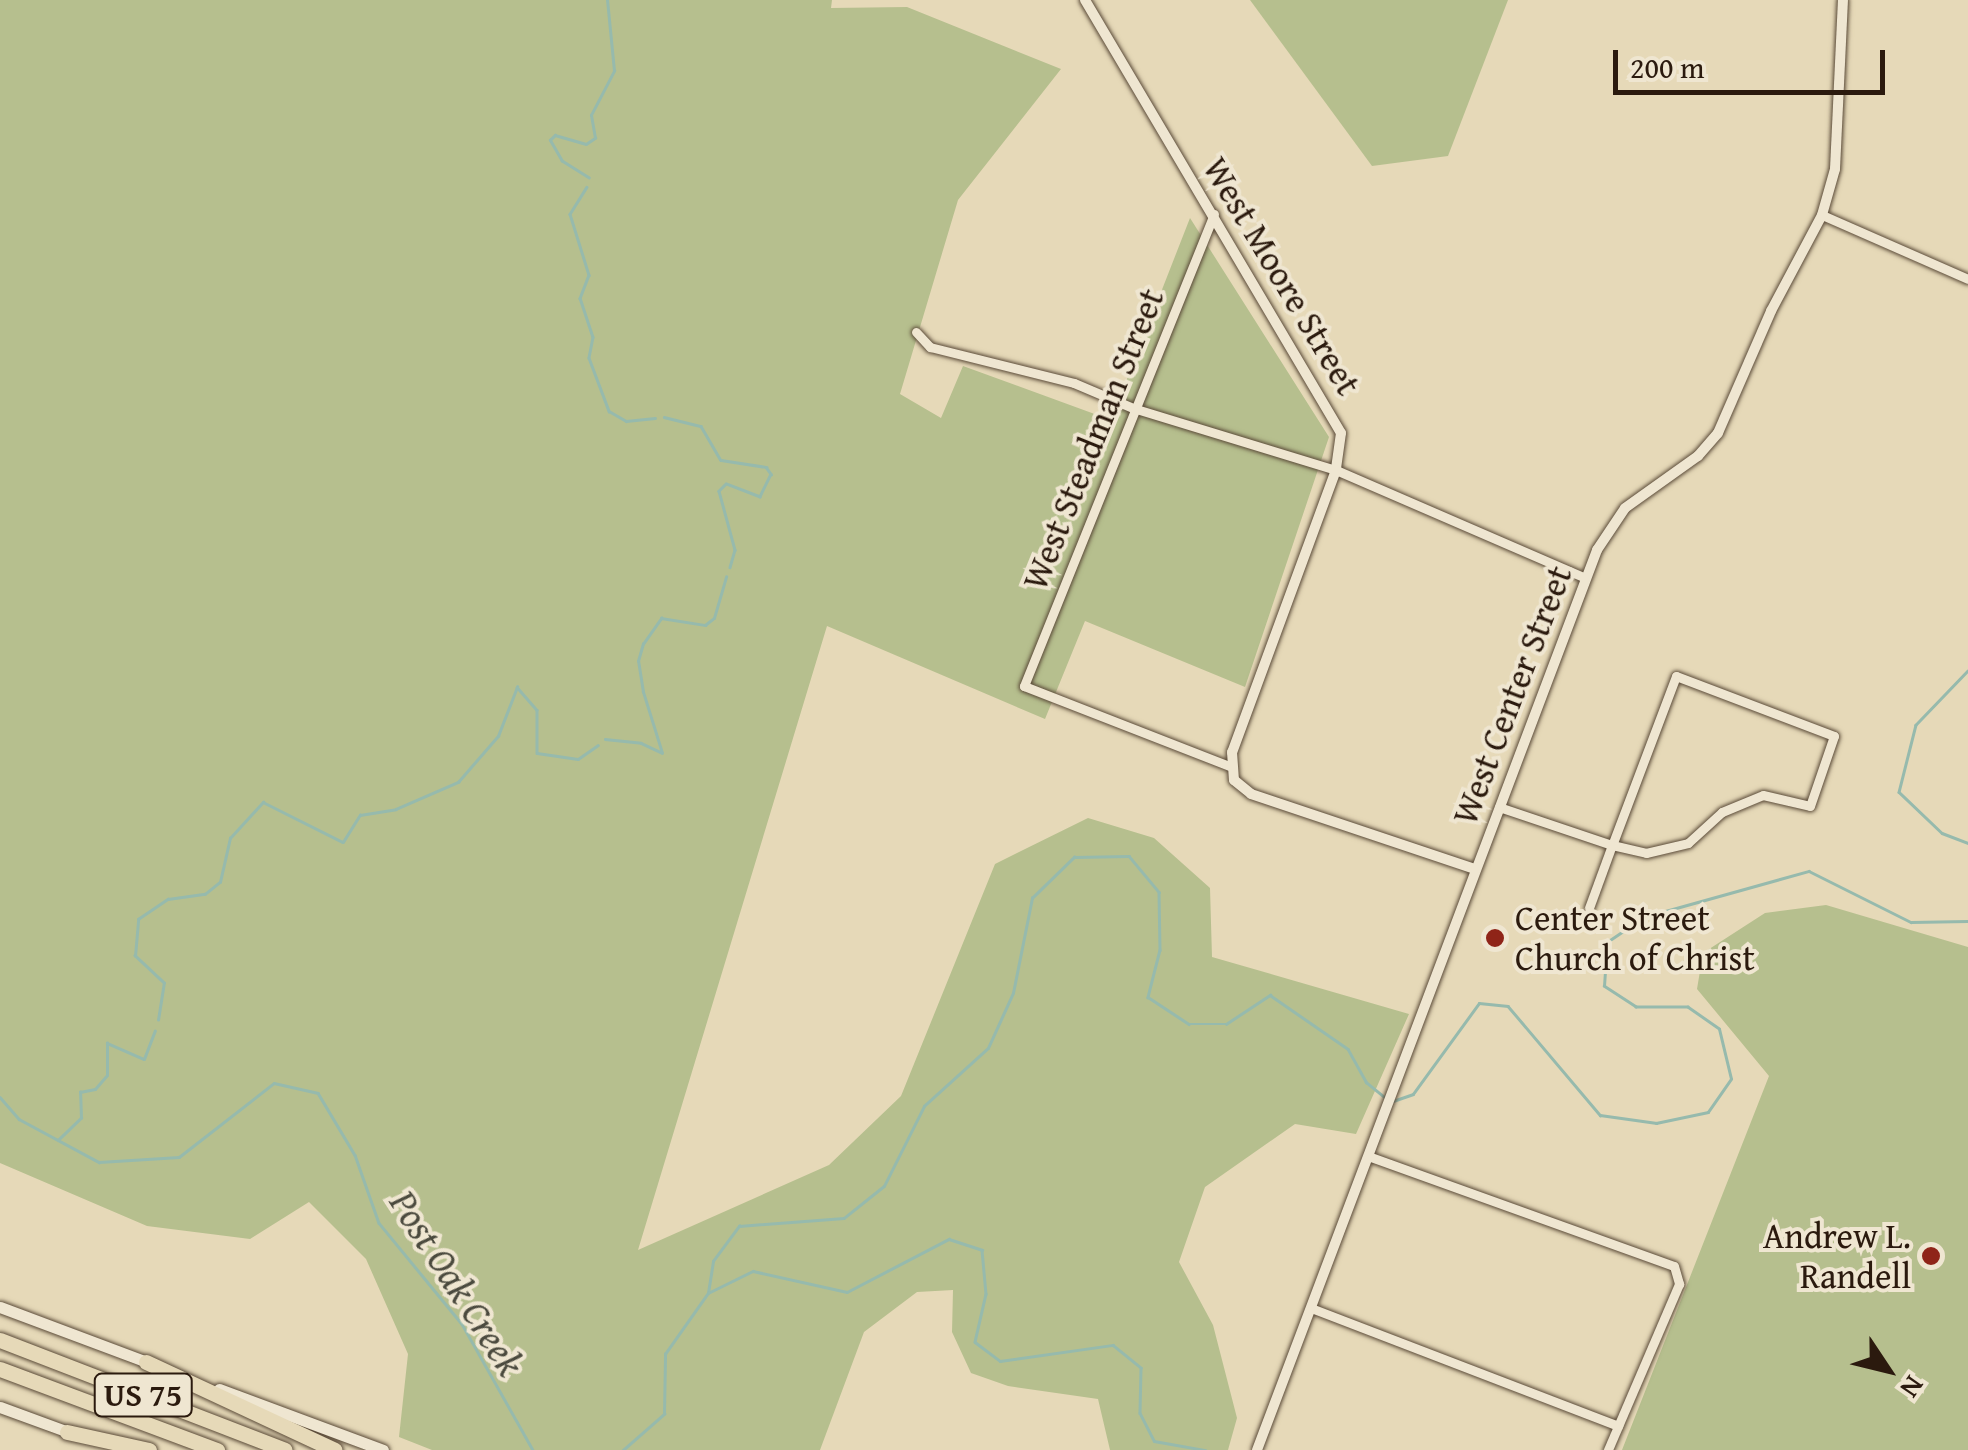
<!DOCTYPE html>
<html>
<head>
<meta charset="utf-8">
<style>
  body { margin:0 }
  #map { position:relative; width:1968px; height:1450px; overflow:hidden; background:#e6d9b8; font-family:"Gentium Book Plus",serif }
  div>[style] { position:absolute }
  .green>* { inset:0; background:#b6bf8e }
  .stream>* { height:2.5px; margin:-1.25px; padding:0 1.25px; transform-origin:1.25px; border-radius:1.25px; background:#96baad }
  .roads { filter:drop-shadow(0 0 2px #5a4a38) drop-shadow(0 0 2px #5a4a38) }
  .minor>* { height:9px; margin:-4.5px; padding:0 4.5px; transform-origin:4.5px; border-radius:4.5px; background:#efe6d1 }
  .tertiary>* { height:10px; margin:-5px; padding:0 5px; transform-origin:5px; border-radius:5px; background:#efe6d1 }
  .secondary>* { height:11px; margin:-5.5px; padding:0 5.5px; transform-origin:5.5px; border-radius:5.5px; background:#efe6d1 }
  .motorway>* { height:15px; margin:-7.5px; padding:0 7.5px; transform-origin:7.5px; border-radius:7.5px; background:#e6d9b8 }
  .dots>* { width:28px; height:28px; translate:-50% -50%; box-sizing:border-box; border:5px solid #efe6d1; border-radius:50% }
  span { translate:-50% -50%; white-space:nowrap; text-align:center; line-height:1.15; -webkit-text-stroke:8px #efe6d1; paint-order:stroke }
  .shield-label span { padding:2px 8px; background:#efe6d1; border:2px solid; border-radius:8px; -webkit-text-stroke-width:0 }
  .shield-label { font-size:32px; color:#2b1a0e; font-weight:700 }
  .street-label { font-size:35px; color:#2b1a0e }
  .poi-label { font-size:35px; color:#2b1a0e }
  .left { translate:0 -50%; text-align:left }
  .right { translate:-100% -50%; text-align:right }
  .water-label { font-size:38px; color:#4b4a3e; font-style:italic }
  .north { position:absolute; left:1838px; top:1320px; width:100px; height:100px; -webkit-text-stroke:8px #efe6d1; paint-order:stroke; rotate:125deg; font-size:28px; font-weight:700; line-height:40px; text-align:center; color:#2b1a0e }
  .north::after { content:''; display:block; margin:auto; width:35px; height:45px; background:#2b1a0e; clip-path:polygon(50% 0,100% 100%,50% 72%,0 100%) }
  .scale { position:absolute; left:1613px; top:50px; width:272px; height:45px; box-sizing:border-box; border:5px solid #2b1a0e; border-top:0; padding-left:12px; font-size:30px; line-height:35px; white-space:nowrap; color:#2b1a0e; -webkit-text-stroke:8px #efe6d1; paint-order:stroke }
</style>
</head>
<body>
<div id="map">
  <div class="green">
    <i style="clip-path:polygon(0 0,832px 0,831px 8px,907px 7px,1061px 69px,958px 200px,900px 394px,941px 418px,963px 366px,1111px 420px,1190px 218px,1329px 437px,1245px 687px,1085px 621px,1045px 719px,827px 626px,638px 1250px,829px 1165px,901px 1096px,995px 864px,1088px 818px,1154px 838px,1210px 888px,1212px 957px,1409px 1014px,1356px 1134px,1295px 1124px,1205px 1187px,1179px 1262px,1213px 1325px,1237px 1418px,1228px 1450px,1110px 1450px,1098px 1399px,1008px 1386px,971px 1373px,952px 1332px,953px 1290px,917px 1292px,864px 1332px,820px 1450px,432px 1450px,399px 1437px,408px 1354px,366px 1259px,309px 1202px,250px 1239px,147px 1226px,0 1163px)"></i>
    <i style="clip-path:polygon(1250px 0,1508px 0,1448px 156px,1372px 166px)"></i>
    <i style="clip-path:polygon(1826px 905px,1968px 947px,1968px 1450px,1622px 1450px,1769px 1076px,1697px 989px,1703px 953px,1765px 913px)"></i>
  </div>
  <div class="stream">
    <i style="left:589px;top:178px;width:32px;rotate:-148deg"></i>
    <i style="left:562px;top:161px;width:24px;rotate:-120deg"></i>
    <i style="left:550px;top:140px;width:7px;rotate:-45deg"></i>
    <i style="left:555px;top:135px;width:32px;rotate:16deg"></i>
    <i style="left:586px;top:144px;width:11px;rotate:-34deg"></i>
    <i style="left:595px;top:138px;width:23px;rotate:-100deg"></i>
    <i style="left:591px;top:115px;width:50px;rotate:-62.4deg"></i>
    <i style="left:614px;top:71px;width:71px;rotate:-95.6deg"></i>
    <i style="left:587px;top:187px;width:32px;rotate:122deg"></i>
    <i style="left:570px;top:214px;width:64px;rotate:72.7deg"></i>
    <i style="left:589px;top:275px;width:25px;rotate:111deg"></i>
    <i style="left:580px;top:298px;width:41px;rotate:71.6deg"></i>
    <i style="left:593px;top:337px;width:21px;rotate:101deg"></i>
    <i style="left:589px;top:358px;width:57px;rotate:69.3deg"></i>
    <i style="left:609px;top:411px;width:20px;rotate:30deg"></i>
    <i style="left:626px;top:421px;width:29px;rotate:-6deg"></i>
    <i style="left:664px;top:417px;width:38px;rotate:14deg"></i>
    <i style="left:701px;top:426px;width:39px;rotate:60deg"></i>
    <i style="left:721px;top:460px;width:46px;rotate:8.8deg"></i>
    <i style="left:766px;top:467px;width:9px;rotate:54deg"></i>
    <i style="left:771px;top:474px;width:25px;rotate:116deg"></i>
    <i style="left:760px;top:497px;width:36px;rotate:-159deg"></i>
    <i style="left:726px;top:484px;width:10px;rotate:135deg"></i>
    <i style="left:719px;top:491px;width:61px;rotate:74.8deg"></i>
    <i style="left:735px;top:550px;width:18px;rotate:106deg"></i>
    <i style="left:1968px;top:671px;width:75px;rotate:133.9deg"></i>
    <i style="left:1916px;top:725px;width:69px;rotate:104.2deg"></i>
    <i style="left:1899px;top:792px;width:59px;rotate:43.6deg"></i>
    <i style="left:1942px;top:833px;width:28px;rotate:21deg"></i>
    <i style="left:605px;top:739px;width:36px;rotate:6deg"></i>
    <i style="left:641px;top:743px;width:23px;rotate:25deg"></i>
    <i style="left:662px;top:753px;width:64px;rotate:-107.3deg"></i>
    <i style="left:643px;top:692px;width:31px;rotate:-99deg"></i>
    <i style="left:638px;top:661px;width:18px;rotate:-74deg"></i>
    <i style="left:643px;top:644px;width:32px;rotate:-55deg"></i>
    <i style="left:661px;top:618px;width:45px;rotate:9deg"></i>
    <i style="left:705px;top:625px;width:11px;rotate:-38deg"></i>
    <i style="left:714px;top:618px;width:43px;rotate:-73.7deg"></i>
    <i style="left:158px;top:1020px;width:37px;rotate:-81deg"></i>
    <i style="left:164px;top:983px;width:40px;rotate:-137deg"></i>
    <i style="left:135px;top:956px;width:37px;rotate:-85deg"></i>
    <i style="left:138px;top:919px;width:36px;rotate:-34deg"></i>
    <i style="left:168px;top:899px;width:37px;rotate:-8deg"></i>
    <i style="left:205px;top:894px;width:19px;rotate:-39deg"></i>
    <i style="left:220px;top:882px;width:45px;rotate:-77.2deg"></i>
    <i style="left:230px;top:838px;width:49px;rotate:-47.5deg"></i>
    <i style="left:263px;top:802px;width:89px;rotate:26.6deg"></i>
    <i style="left:343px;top:842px;width:32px;rotate:-58deg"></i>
    <i style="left:360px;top:815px;width:36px;rotate:-9deg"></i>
    <i style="left:396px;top:809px;width:68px;rotate:-23.5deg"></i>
    <i style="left:458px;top:782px;width:61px;rotate:-49deg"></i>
    <i style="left:498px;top:736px;width:53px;rotate:-68.8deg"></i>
    <i style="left:517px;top:687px;width:30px;rotate:49deg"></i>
    <i style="left:537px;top:710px;width:43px;rotate:90deg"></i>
    <i style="left:537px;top:753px;width:41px;rotate:8.3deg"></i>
    <i style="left:578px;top:759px;width:24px;rotate:-35deg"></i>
    <i style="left:0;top:1097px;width:29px;rotate:49deg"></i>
    <i style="left:19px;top:1119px;width:91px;rotate:28.3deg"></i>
    <i style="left:99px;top:1162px;width:80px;rotate:-3.6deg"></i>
    <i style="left:179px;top:1157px;width:120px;rotate:-37.9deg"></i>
    <i style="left:274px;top:1083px;width:45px;rotate:12.8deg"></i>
    <i style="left:318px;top:1093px;width:72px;rotate:59.2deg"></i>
    <i style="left:355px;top:1155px;width:72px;rotate:70.6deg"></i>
    <i style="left:379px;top:1223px;width:131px;rotate:50.6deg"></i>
    <i style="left:462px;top:1324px;width:145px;rotate:60.6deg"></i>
    <i style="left:1393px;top:1101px;width:21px;rotate:-19deg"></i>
    <i style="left:1413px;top:1094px;width:112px;rotate:-54deg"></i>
    <i style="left:1479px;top:1003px;width:29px;rotate:6deg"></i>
    <i style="left:1508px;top:1006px;width:143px;rotate:49.8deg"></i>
    <i style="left:1600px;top:1115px;width:57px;rotate:8.1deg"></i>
    <i style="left:1656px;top:1123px;width:53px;rotate:-11.9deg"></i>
    <i style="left:1708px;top:1112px;width:40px;rotate:-55.1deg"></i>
    <i style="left:1731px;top:1079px;width:51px;rotate:-103.5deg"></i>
    <i style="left:1719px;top:1029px;width:38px;rotate:-145deg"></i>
    <i style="left:1688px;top:1007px;width:52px;rotate:180deg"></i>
    <i style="left:1636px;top:1007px;width:38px;rotate:-147deg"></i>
    <i style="left:1604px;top:986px;width:44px;rotate:-86.1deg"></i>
    <i style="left:1607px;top:942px;width:45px;rotate:-34deg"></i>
    <i style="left:1644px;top:917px;width:171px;rotate:-15.6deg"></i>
    <i style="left:1809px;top:871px;width:114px;rotate:26.6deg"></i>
    <i style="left:1911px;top:922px;width:57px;rotate:-1deg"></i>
    <i style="left:58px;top:1140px;width:32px;rotate:-44deg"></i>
    <i style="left:81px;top:1118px;width:26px;rotate:-92deg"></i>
    <i style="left:80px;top:1092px;width:15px;rotate:-11deg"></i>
    <i style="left:95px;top:1089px;width:18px;rotate:-49deg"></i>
    <i style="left:107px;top:1075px;width:32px;rotate:-90deg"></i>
    <i style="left:107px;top:1043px;width:40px;rotate:23.4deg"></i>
    <i style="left:144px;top:1059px;width:30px;rotate:-69deg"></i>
    <i style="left:708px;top:1293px;width:32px;rotate:-81deg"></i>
    <i style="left:713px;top:1261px;width:44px;rotate:-53.4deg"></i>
    <i style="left:739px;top:1226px;width:105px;rotate:-4.4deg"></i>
    <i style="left:844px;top:1218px;width:51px;rotate:-38.7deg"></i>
    <i style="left:884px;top:1186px;width:89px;rotate:-63.4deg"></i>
    <i style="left:924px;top:1106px;width:86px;rotate:-42.2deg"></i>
    <i style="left:988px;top:1048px;width:60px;rotate:-65.6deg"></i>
    <i style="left:1013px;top:993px;width:97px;rotate:-78.7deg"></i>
    <i style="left:1032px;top:898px;width:59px;rotate:-44.3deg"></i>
    <i style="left:1074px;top:857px;width:55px;rotate:-1deg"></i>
    <i style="left:1129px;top:856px;width:47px;rotate:50.2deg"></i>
    <i style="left:1159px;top:892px;width:58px;rotate:89deg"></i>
    <i style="left:1160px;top:950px;width:49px;rotate:104.3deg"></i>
    <i style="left:1148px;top:997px;width:49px;rotate:33.4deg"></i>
    <i style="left:1189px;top:1024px;width:37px"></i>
    <i style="left:1226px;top:1024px;width:53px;rotate:-33.4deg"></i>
    <i style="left:1270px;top:995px;width:95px;rotate:34.7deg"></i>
    <i style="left:1348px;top:1049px;width:38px;rotate:61deg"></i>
    <i style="left:1366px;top:1082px;width:26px;rotate:39deg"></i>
    <i style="left:623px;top:1450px;width:55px;rotate:-41.3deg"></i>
    <i style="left:664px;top:1414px;width:60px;rotate:-89deg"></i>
    <i style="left:665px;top:1354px;width:75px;rotate:-54.8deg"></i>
    <i style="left:708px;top:1293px;width:50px;rotate:-26.1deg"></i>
    <i style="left:753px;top:1271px;width:96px;rotate:12.6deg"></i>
    <i style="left:847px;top:1292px;width:115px;rotate:-27.5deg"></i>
    <i style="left:949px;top:1239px;width:35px;rotate:18deg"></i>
    <i style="left:982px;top:1250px;width:44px;rotate:84.8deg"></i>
    <i style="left:986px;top:1294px;width:49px;rotate:102.9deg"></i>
    <i style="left:975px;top:1342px;width:31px;rotate:37deg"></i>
    <i style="left:1000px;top:1361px;width:114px;rotate:-8.1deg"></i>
    <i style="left:1113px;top:1345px;width:36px;rotate:39deg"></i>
    <i style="left:1141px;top:1368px;width:45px;rotate:91.3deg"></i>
    <i style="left:1140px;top:1413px;width:31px;rotate:63deg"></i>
    <i style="left:1154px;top:1441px;width:52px;rotate:10deg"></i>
  </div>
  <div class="roads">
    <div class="minor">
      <i style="left:1214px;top:214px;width:509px;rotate:111.93deg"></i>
      <i style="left:1024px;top:686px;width:220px;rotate:21.3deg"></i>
      <i style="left:1822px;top:215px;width:159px;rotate:23.7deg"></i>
      <i style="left:916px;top:332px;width:21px;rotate:47deg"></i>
      <i style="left:930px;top:347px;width:148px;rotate:14deg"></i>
      <i style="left:1074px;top:383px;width:64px;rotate:23deg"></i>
      <i style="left:1133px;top:408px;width:212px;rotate:17deg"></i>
      <i style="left:1336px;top:470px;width:271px;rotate:23.4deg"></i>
      <i style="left:1499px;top:807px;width:119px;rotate:18.6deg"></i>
      <i style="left:1612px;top:845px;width:35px;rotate:13deg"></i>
      <i style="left:1646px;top:853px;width:43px;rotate:-13.4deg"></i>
      <i style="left:1688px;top:843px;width:46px;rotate:-42.4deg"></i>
      <i style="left:1722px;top:812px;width:44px;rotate:-22.5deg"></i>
      <i style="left:1763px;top:795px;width:48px;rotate:13.2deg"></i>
      <i style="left:1810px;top:806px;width:74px;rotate:-71.1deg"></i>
      <i style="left:1834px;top:736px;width:169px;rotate:-159.2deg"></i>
      <i style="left:1676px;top:676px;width:181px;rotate:110.7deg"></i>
      <i style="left:1612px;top:845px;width:67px;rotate:110.1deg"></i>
      <i style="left:1368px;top:1156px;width:325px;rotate:19.8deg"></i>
      <i style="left:1674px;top:1266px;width:19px;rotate:74deg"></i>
      <i style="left:1679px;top:1284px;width:181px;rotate:113.2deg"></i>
      <i style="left:1311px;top:1308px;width:329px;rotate:21deg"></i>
    </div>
    <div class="tertiary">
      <i style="left:1085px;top:0;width:503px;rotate:59.41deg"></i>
      <i style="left:1341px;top:433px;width:37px;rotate:98deg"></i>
      <i style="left:1336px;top:470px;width:301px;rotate:110.2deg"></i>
      <i style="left:1232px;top:752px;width:28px;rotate:86deg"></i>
      <i style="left:1234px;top:780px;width:22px;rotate:39deg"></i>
      <i style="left:1251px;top:794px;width:236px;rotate:18.5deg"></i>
      <i style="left:1257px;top:1450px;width:962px;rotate:-69.3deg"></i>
      <i style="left:1597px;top:550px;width:50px;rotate:-56.3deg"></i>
      <i style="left:1625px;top:508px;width:90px;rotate:-35.5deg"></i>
      <i style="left:1698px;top:456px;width:30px;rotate:-49deg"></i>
      <i style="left:1718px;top:433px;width:133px;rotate:-66.5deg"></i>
      <i style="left:1771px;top:311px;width:109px;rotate:-62deg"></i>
      <i style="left:1822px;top:215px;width:48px;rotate:-74.2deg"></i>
      <i style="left:1835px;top:169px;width:169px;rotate:-87.3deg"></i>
    </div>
    <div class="secondary">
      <i style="left:0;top:1307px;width:160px;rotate:20.5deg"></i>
      <i style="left:219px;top:1389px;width:175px;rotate:20.4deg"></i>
      <i style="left:0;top:1407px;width:76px;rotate:20.1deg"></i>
    </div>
    <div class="motorway">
      <i style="left:0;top:1340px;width:305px;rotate:21.1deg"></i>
      <i style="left:146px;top:1362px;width:208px;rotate:25deg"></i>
      <i style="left:0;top:1369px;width:232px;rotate:20.5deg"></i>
      <i style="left:67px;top:1432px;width:84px;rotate:12.4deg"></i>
    </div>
  </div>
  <div class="dots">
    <i style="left:1495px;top:938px;background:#8f2418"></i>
    <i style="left:1931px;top:1256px;background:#8f2418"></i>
  </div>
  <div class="shield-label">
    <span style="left:143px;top:1395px">US 75</span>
  </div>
  <div class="street-label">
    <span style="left:1282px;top:276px;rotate:59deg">West Moore Street</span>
    <span style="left:1093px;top:439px;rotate:-68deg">West Steadman Street</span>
    <span style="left:1512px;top:695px;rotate:-69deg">West Center Street</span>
  </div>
  <div class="poi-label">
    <span class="left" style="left:1515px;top:938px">Center Street<br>Church of Christ</span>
    <span class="right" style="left:1911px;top:1256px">Andrew L.<br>Randell</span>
  </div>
  <div class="water-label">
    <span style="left:457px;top:1283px;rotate:57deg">Post Oak Creek</span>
  </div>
  <div class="north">N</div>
  <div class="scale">200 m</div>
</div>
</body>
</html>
